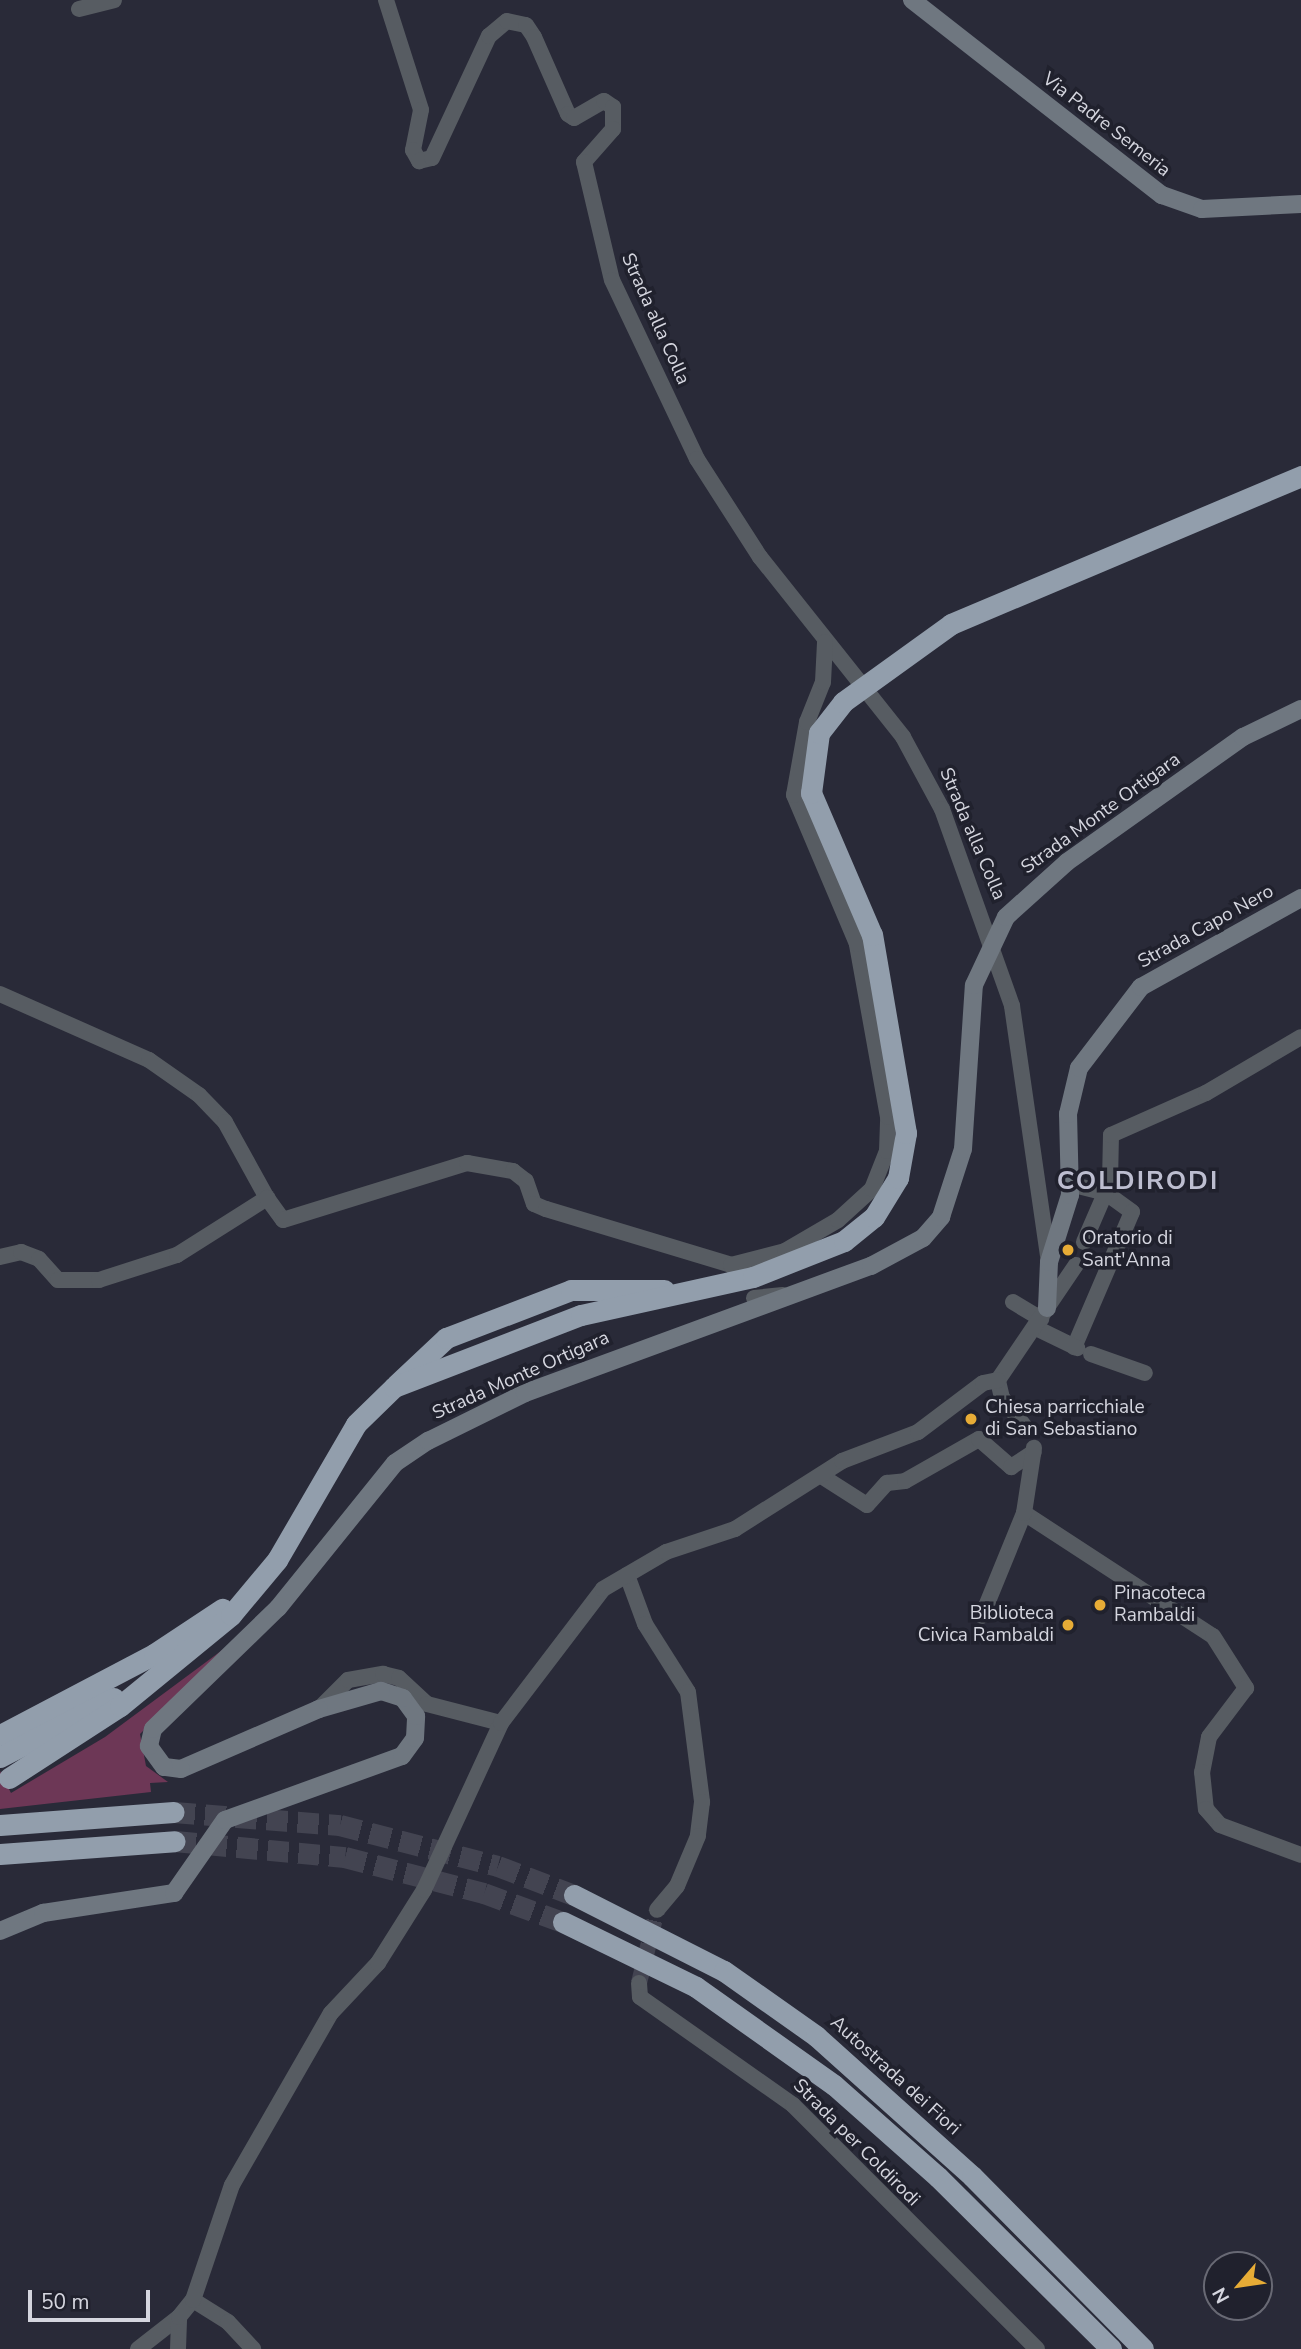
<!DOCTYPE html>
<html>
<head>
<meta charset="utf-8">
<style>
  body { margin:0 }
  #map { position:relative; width:1301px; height:2349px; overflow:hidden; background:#292a38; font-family:"Nunito Sans",sans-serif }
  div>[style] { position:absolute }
  .green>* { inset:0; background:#6d3756 }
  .street-tunnel>* { height:16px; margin-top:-8px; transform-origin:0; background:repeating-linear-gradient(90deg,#434451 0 16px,transparent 0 24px) }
  .highway-tunnel>* { height:21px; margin-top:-10.5px; transform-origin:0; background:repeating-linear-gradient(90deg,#434451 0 21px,transparent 0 31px) }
  .street>* { height:16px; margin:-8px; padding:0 8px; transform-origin:8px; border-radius:8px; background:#575c62 }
  .secondary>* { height:18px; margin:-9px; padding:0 9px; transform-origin:9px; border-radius:9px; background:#6f7780 }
  .highway>* { height:21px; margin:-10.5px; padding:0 10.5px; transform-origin:10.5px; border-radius:10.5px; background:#929eac }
  .dots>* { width:19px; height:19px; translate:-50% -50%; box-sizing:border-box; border:4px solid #20212d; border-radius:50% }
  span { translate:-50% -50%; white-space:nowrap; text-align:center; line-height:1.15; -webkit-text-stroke:7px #20212d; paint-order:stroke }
  .street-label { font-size:19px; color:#d5d6df }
  .poi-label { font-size:19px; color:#d5d6df }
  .left { translate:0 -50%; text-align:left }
  .right { translate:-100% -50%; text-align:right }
  .district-label { font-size:26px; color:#bdbed0; font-weight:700; letter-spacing:2px }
  .north { position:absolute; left:1203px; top:2251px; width:70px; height:70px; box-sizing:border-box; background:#20212d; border:2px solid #686974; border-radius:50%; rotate:241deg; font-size:19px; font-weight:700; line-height:28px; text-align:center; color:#d5d6df }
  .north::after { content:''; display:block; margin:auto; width:24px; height:32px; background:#e7ac36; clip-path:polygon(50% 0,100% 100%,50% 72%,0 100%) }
  .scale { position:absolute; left:28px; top:2290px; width:122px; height:32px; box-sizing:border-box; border:4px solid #d5d6df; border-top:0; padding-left:9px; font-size:21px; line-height:24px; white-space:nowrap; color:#d5d6df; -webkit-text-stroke:5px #20212d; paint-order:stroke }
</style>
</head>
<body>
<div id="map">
  <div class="green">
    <i style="clip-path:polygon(229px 1645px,140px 1734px,146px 1766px,168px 1782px,150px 1783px,151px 1792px,0 1809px,0 1771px,11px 1793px,105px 1737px)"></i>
  </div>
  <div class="street-tunnel">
    <i style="left:639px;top:1983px;width:75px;rotate:-76.1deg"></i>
  </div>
  <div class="highway-tunnel">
    <i style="left:174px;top:1812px;width:167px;rotate:4.5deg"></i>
    <i style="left:340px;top:1825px;width:163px;rotate:14.5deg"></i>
    <i style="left:498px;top:1866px;width:81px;rotate:20.9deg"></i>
    <i style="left:175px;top:1841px;width:171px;rotate:5.4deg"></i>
    <i style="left:345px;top:1857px;width:144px;rotate:14.5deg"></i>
    <i style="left:484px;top:1893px;width:84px;rotate:20.2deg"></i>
  </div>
  <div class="street">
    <i style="left:386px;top:0;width:115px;rotate:72.3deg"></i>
    <i style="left:421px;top:110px;width:41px;rotate:101.3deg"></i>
    <i style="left:413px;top:150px;width:13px;rotate:61deg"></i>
    <i style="left:419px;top:161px;width:13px;rotate:-13deg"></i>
    <i style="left:432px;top:158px;width:135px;rotate:-65deg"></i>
    <i style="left:489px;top:36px;width:23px;rotate:-40deg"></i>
    <i style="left:507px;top:21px;width:19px;rotate:12deg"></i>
    <i style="left:526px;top:25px;width:14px;rotate:56deg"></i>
    <i style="left:534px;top:37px;width:84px;rotate:66.2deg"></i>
    <i style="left:568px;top:114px;width:7px;rotate:34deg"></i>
    <i style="left:574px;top:118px;width:34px;rotate:-30deg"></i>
    <i style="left:604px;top:101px;width:11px;rotate:34deg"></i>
    <i style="left:613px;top:107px;width:22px;rotate:90deg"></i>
    <i style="left:613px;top:129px;width:44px;rotate:131.3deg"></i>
    <i style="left:584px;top:162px;width:121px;rotate:76.7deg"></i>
    <i style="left:612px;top:280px;width:198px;rotate:64.6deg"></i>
    <i style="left:697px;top:459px;width:117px;rotate:57.3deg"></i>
    <i style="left:760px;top:557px;width:230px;rotate:51.5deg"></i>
    <i style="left:903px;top:737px;width:82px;rotate:61.6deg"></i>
    <i style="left:942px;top:809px;width:209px;rotate:70.4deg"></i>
    <i style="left:1012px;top:1006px;width:259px;rotate:81.8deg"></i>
    <i style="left:79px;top:9px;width:36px;rotate:-14deg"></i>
    <i style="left:0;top:994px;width:163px;rotate:23.9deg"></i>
    <i style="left:149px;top:1060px;width:61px;rotate:35deg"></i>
    <i style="left:199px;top:1095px;width:37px;rotate:46deg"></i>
    <i style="left:225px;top:1122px;width:87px;rotate:61.1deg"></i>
    <i style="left:1070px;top:1184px;width:37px;rotate:14deg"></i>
    <i style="left:1106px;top:1193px;width:32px;rotate:36deg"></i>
    <i style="left:1132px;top:1212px;width:147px;rotate:113.2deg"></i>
    <i style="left:1084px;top:1242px;width:65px;rotate:-66.6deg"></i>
    <i style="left:1110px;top:1182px;width:47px;rotate:-88.8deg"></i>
    <i style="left:1111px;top:1135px;width:104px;rotate:-23.9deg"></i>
    <i style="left:1206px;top:1093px;width:110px;rotate:-30.5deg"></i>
    <i style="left:0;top:1257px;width:22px;rotate:-13deg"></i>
    <i style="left:21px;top:1252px;width:19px;rotate:21deg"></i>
    <i style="left:39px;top:1259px;width:28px;rotate:48deg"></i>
    <i style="left:58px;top:1280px;width:41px"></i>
    <i style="left:99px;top:1280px;width:82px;rotate:-17.8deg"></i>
    <i style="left:177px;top:1255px;width:107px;rotate:-32.3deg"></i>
    <i style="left:267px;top:1198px;width:27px;rotate:54deg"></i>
    <i style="left:283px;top:1220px;width:193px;rotate:-17.2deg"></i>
    <i style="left:467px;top:1163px;width:47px;rotate:9.9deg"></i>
    <i style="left:513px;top:1171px;width:16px;rotate:38deg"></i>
    <i style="left:526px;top:1181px;width:24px;rotate:71deg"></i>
    <i style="left:534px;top:1204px;width:13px;rotate:23deg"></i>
    <i style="left:546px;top:1209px;width:193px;rotate:16.8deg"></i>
    <i style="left:731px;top:1265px;width:11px;rotate:45deg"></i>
    <i style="left:731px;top:1265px;width:56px;rotate:-14.5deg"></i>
    <i style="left:785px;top:1251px;width:61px;rotate:-30.3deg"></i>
    <i style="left:838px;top:1220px;width:46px;rotate:-42.4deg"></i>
    <i style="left:872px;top:1189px;width:41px;rotate:-68.5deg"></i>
    <i style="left:887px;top:1151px;width:34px;rotate:-88deg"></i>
    <i style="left:888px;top:1117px;width:176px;rotate:-100.2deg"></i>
    <i style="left:857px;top:944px;width:162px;rotate:-112.9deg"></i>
    <i style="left:794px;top:795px;width:74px;rotate:-79.9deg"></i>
    <i style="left:807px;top:722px;width:43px;rotate:-68.2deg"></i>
    <i style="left:823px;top:682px;width:40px;rotate:-87.1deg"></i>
    <i style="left:754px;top:1298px;width:29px;rotate:-6deg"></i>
    <i style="left:1013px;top:1302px;width:33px;rotate:31deg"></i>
    <i style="left:1036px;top:1328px;width:46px;rotate:26deg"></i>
    <i style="left:1091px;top:1354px;width:57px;rotate:19.4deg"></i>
    <i style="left:1025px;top:1427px;width:37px;rotate:-128deg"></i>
    <i style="left:1002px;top:1398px;width:18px;rotate:-103deg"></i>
    <i style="left:998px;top:1380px;width:139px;rotate:-55.9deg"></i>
    <i style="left:823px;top:1477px;width:52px;rotate:32.5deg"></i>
    <i style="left:867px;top:1505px;width:30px;rotate:-48deg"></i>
    <i style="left:887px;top:1483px;width:18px;rotate:-6deg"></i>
    <i style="left:905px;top:1481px;width:85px;rotate:-29.6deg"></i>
    <i style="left:979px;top:1439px;width:43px;rotate:41.2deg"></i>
    <i style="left:1011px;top:1467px;width:27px;rotate:-33deg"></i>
    <i style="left:1024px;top:1513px;width:225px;rotate:33.1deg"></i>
    <i style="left:1213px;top:1636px;width:62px;rotate:57.6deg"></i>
    <i style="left:1246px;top:1688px;width:61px;rotate:127.1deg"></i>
    <i style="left:1209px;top:1737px;width:36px;rotate:101deg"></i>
    <i style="left:1202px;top:1772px;width:37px;rotate:84deg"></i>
    <i style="left:1206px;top:1809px;width:21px;rotate:49deg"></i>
    <i style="left:1220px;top:1825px;width:86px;rotate:20.3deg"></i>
    <i style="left:627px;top:1575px;width:52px;rotate:69.8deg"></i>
    <i style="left:645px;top:1624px;width:80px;rotate:57.7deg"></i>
    <i style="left:688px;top:1692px;width:111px;rotate:82.7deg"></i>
    <i style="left:702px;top:1802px;width:34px;rotate:97deg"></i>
    <i style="left:698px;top:1836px;width:54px;rotate:112.8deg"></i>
    <i style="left:677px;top:1886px;width:31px;rotate:130deg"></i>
    <i style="left:982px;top:1616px;width:111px;rotate:-67.8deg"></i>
    <i style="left:1024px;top:1513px;width:66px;rotate:-81.3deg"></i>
    <i style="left:319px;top:1709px;width:41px;rotate:-45deg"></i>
    <i style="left:348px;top:1680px;width:36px;rotate:-10deg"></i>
    <i style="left:383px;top:1674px;width:16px;rotate:14deg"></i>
    <i style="left:399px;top:1678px;width:38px;rotate:43deg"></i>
    <i style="left:427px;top:1704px;width:76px;rotate:14.4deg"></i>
    <i style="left:639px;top:1983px;width:14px;rotate:86deg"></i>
    <i style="left:640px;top:1997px;width:187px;rotate:35.2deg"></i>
    <i style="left:793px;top:2105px;width:345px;rotate:45deg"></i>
    <i style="left:193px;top:2300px;width:41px;rotate:32.2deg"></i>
    <i style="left:228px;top:2322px;width:37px;rotate:47deg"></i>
    <i style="left:138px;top:2349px;width:52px;rotate:-38deg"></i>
    <i style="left:178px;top:2349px;width:32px;rotate:-88deg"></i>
    <i style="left:179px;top:2317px;width:22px;rotate:-51deg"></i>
    <i style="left:193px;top:2300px;width:121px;rotate:-71.3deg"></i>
    <i style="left:232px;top:2185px;width:198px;rotate:-60.1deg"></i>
    <i style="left:331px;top:2013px;width:69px;rotate:-46.8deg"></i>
    <i style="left:378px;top:1963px;width:86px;rotate:-57.8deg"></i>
    <i style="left:424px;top:1890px;width:184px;rotate:-65.2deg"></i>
    <i style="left:501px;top:1723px;width:168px;rotate:-52.7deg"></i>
    <i style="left:603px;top:1589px;width:73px;rotate:-30.4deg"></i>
    <i style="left:666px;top:1552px;width:73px;rotate:-18.4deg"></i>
    <i style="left:735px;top:1529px;width:127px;rotate:-32.4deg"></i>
    <i style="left:842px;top:1461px;width:81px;rotate:-20.9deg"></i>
    <i style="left:918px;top:1432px;width:81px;rotate:-37deg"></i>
    <i style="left:983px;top:1383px;width:15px;rotate:-11deg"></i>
  </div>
  <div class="secondary">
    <i style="left:912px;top:0;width:317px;rotate:38deg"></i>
    <i style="left:1162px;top:195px;width:42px;rotate:19.3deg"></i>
    <i style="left:1202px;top:209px;width:99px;rotate:-2.9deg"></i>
    <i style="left:1047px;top:1308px;width:46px;rotate:-87.5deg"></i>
    <i style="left:1049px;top:1262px;width:70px;rotate:-72.6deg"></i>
    <i style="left:1070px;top:1195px;width:81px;rotate:-91.4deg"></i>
    <i style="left:1068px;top:1114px;width:47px;rotate:-76.6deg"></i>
    <i style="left:1079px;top:1068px;width:102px;rotate:-52.6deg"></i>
    <i style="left:1141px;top:987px;width:183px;rotate:-29.1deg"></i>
    <i style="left:0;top:1931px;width:47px;rotate:-22.7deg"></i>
    <i style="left:43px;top:1913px;width:133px;rotate:-8.7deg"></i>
    <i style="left:174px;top:1893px;width:89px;rotate:-55.1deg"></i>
    <i style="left:225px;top:1820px;width:188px;rotate:-19.9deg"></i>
    <i style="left:402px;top:1756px;width:22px;rotate:-54deg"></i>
    <i style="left:415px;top:1738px;width:22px;rotate:-87deg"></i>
    <i style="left:416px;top:1716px;width:22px;rotate:-126deg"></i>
    <i style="left:403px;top:1698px;width:23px;rotate:-162deg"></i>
    <i style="left:381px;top:1691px;width:65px;rotate:163.8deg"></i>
    <i style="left:319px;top:1709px;width:150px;rotate:156.5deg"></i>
    <i style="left:181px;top:1769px;width:17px;rotate:-173deg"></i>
    <i style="left:164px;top:1767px;width:26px;rotate:-126deg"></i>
    <i style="left:149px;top:1746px;width:17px;rotate:-77deg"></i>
    <i style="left:153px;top:1729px;width:174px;rotate:-44.1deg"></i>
    <i style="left:278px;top:1608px;width:186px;rotate:-51.1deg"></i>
    <i style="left:395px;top:1463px;width:40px;rotate:-34deg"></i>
    <i style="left:428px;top:1441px;width:108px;rotate:-26.3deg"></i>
    <i style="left:525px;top:1393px;width:369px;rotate:-20.2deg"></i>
    <i style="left:871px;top:1266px;width:59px;rotate:-28.3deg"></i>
    <i style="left:923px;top:1238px;width:28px;rotate:-49deg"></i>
    <i style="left:941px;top:1217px;width:71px;rotate:-72.1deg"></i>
    <i style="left:963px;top:1149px;width:164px;rotate:-86.2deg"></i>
    <i style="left:974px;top:985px;width:75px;rotate:-64.8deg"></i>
    <i style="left:1006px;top:917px;width:82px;rotate:-42deg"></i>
    <i style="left:1067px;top:862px;width:216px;rotate:-35.4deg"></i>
    <i style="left:1243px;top:737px;width:64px;rotate:-25.8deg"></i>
  </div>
  <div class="highway">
    <i style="left:396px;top:1385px;width:69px;rotate:-43.2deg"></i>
    <i style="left:446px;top:1338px;width:134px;rotate:-21deg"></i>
    <i style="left:571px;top:1290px;width:93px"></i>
    <i style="left:0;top:1735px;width:174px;rotate:-27.7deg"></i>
    <i style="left:154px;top:1654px;width:82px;rotate:-33.5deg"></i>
    <i style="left:0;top:1757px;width:128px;rotate:-27.4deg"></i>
    <i style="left:9px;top:1778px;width:132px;rotate:-33deg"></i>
    <i style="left:120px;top:1706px;width:144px;rotate:-39.3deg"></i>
    <i style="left:231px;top:1615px;width:72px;rotate:-50.1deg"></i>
    <i style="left:277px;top:1560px;width:157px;rotate:-59.8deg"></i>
    <i style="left:356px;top:1424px;width:53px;rotate:-44.2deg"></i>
    <i style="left:394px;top:1387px;width:200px;rotate:-21.1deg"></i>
    <i style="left:581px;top:1315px;width:176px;rotate:-12.5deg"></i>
    <i style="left:753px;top:1277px;width:98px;rotate:-21.6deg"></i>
    <i style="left:844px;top:1241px;width:38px;rotate:-39deg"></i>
    <i style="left:874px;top:1217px;width:46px;rotate:-58.4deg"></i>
    <i style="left:898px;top:1178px;width:46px;rotate:-79.9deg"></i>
    <i style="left:906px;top:1133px;width:201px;rotate:-99.7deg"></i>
    <i style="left:872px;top:935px;width:155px;rotate:-113.2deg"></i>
    <i style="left:811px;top:793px;width:61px;rotate:-82.4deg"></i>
    <i style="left:819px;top:733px;width:39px;rotate:-52deg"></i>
    <i style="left:843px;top:702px;width:133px;rotate:-35.8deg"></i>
    <i style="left:951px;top:624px;width:380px;rotate:-22.9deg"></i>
    <i style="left:0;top:1825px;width:174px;rotate:-4.3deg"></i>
    <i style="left:0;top:1854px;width:175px;rotate:-4.2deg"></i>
    <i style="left:574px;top:1895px;width:168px;rotate:26.9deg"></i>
    <i style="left:724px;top:1971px;width:113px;rotate:35.2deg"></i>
    <i style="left:816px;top:2036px;width:210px;rotate:41.9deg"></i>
    <i style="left:972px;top:2176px;width:243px;rotate:45.3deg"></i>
    <i style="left:563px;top:1922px;width:148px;rotate:26deg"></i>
    <i style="left:696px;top:1987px;width:169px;rotate:35.4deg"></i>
    <i style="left:834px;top:2085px;width:139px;rotate:41.5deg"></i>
    <i style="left:938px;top:2177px;width:244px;rotate:44.8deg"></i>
  </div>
  <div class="dots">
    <i style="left:1068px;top:1250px;background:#e7ac36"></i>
    <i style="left:971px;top:1419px;background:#e7ac36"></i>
    <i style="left:1100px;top:1605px;background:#e7ac36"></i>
    <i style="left:1068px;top:1625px;background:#e7ac36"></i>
  </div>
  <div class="street-label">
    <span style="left:1106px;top:125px;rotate:38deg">Via Padre Semeria</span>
    <span style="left:655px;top:319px;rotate:66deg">Strada alla Colla</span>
    <span style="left:1101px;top:814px;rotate:-36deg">Strada Monte Ortigara</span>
    <span style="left:972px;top:834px;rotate:67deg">Strada alla Colla</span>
    <span style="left:1206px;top:927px;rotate:-29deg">Strada Capo Nero</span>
    <span style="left:521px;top:1376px;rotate:-24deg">Strada Monte Ortigara</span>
    <span style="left:895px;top:2076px;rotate:42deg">Autostrada dei Fiori</span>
    <span style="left:856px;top:2143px;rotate:45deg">Strada per Coldirodi</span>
  </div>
  <div class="poi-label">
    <span class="left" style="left:1082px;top:1250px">Oratorio di<br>Sant'Anna</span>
    <span class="left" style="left:985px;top:1419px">Chiesa parricchiale<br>di San Sebastiano</span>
    <span class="left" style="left:1114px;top:1605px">Pinacoteca<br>Rambaldi</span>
    <span class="right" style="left:1054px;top:1625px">Biblioteca<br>Civica Rambaldi</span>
  </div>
  <div class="district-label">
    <span style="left:1138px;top:1181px">COLDIRODI</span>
  </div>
  <div class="north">N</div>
  <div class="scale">50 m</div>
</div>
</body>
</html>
